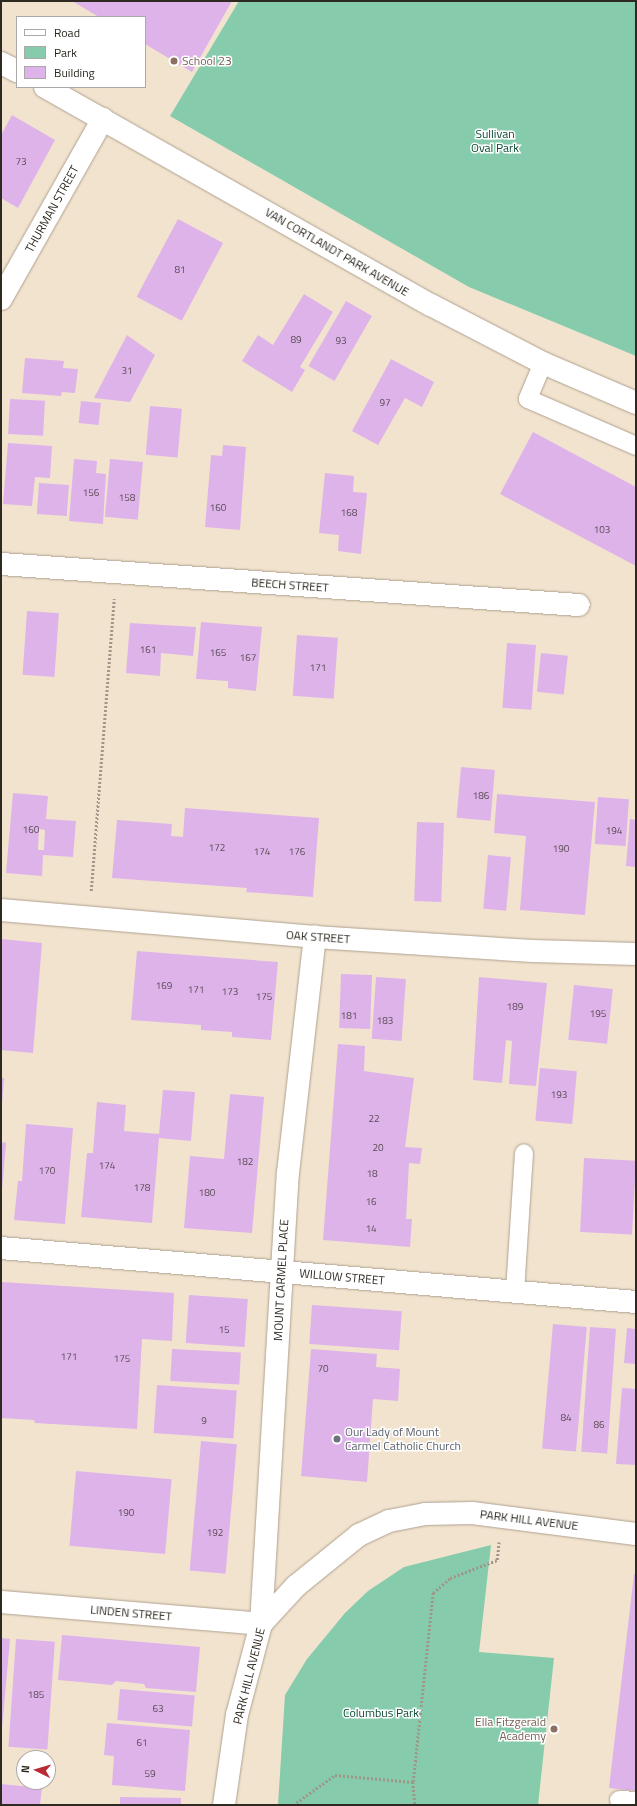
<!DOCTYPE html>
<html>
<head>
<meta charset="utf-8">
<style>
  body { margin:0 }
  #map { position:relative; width:637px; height:1806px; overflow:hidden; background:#f2e3cf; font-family:"Titillium Web",sans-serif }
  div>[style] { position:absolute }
  .green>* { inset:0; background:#86ccac }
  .building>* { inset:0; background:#deb3ea; transform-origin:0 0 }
  .path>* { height:2.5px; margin-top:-1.25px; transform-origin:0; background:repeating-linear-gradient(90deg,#a09687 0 2px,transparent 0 4px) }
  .roads { filter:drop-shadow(0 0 1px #afa18f) drop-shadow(0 0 1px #afa18f) }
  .service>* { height:18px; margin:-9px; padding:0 9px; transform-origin:9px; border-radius:9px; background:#fff }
  .minor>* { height:22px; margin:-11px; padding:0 11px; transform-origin:11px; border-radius:11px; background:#fff }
  .tertiary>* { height:22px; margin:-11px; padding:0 11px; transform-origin:11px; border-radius:11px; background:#fff }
  .dots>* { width:11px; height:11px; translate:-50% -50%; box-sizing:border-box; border:2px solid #fff; border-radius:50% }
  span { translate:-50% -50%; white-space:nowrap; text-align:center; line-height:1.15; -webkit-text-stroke:3px #fff; paint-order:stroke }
  .number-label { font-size:10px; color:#5a4c53 }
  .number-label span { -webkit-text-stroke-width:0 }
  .education-label { font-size:12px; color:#785e54 }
  .left { translate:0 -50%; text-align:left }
  .right { translate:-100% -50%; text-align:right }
  .park-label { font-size:12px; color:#0a4833 }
  .street-label { font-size:12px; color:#2e2921 }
  .worship-label { font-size:12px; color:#5b616d }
  .frame { position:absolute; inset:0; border:2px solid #2e2921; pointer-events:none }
  .legend { position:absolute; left:16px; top:16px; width:130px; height:72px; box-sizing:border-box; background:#fff; border:1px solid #aba9a6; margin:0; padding:5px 7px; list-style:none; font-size:12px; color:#2e2921 }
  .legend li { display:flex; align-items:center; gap:8px; height:20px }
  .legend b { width:20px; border:1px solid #aba9a6 }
  .north { position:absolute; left:16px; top:1750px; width:40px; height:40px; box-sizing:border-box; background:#fff; border:1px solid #aba9a6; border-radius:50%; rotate:275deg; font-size:11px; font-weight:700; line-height:16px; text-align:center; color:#2e2921 }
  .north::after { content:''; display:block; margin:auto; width:14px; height:18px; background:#bb2b34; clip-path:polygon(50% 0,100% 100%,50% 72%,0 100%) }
</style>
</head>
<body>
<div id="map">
  <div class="green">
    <i style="clip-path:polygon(239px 1px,636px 1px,636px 356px,469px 287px,170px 116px)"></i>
    <i style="clip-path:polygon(491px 1545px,479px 1652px,554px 1658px,538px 1805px,278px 1805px,285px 1695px,307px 1659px,345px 1613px,368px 1591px,404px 1567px)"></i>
  </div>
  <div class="building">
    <i style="clip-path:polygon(72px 1px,232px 1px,192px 72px,145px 44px,145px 17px,99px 17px)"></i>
    <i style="clip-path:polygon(12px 115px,55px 140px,18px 208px,1px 198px,1px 135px)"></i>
    <i style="left:178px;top:219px;width:51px;height:88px;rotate:28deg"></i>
    <i style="clip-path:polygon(304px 294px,333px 312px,300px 367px,305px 370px,292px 392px,242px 361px,258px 335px,273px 345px)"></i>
    <i style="left:346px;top:301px;width:30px;height:75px;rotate:30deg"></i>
    <i style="clip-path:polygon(127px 335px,155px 355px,130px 402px,94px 398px)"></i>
    <i style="clip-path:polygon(25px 358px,64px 361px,63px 368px,78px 369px,75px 393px,62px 392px,61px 396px,22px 393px)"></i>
    <i style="clip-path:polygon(391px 359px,434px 382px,422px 407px,405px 398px,378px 445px,352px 431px)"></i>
    <i style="left:10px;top:399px;width:35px;height:35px;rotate:3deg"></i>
    <i style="left:81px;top:401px;width:20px;height:22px;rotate:6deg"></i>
    <i style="left:150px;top:406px;width:32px;height:49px;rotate:5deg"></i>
    <i style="clip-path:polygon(533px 432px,636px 487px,636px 566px,500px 494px)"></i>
    <i style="clip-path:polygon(8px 443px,52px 446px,50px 478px,35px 477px,32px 506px,3px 504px)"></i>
    <i style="clip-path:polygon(223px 445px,246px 447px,240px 530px,205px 527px,211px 455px,222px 456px)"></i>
    <i style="clip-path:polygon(74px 459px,97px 461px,96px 473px,106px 474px,103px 524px,69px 521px)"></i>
    <i style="left:110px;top:459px;width:33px;height:58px;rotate:5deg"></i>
    <i style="clip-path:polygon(325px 473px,354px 476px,353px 492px,367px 493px,361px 554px,338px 551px,339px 535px,319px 533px)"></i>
    <i style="left:39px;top:483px;width:30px;height:31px;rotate:4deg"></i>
    <i style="left:27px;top:611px;width:32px;height:64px;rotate:4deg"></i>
    <i style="clip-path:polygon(201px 622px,262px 627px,256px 691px,228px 688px,228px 681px,196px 679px)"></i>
    <i style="clip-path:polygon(130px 623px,196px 627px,193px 656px,161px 653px,160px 676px,126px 673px)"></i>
    <i style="left:297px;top:635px;width:41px;height:61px;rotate:4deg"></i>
    <i style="left:507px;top:643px;width:29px;height:65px;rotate:4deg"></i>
    <i style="left:541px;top:653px;width:27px;height:39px;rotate:6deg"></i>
    <i style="left:461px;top:767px;width:34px;height:51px;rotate:5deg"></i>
    <i style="clip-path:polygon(evenodd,13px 793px,48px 796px,46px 819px,76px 821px,73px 857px,43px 855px,42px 876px,6px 873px,13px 793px,39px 829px,45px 830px,44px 850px,38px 850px,39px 829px)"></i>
    <i style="clip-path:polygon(497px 794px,595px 802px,585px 915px,520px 910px,526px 836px,494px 833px)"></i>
    <i style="left:598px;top:797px;width:31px;height:47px;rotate:4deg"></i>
    <i style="clip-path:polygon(185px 808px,319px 818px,313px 897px,246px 892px,247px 888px,112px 878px,117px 820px,172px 824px,171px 836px,183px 837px)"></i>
    <i style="clip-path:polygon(630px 819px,636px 820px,636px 867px,626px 866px)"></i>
    <i style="left:417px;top:822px;width:27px;height:79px;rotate:2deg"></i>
    <i style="left:488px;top:855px;width:23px;height:54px;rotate:5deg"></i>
    <i style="clip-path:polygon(1px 939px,42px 943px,33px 1053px,1px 1050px)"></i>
    <i style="clip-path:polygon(137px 951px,278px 962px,271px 1040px,232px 1037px,232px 1032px,201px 1030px,201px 1025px,131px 1020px)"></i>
    <i style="left:341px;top:974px;width:31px;height:54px;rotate:2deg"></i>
    <i style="left:376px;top:977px;width:30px;height:62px;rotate:4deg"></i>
    <i style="clip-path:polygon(479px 977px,547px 983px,536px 1086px,509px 1084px,512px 1041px,506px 1040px,502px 1083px,473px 1080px)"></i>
    <i style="left:574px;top:985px;width:39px;height:55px;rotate:6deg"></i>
    <i style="clip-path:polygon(338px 1044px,365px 1046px,364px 1071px,414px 1078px,405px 1147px,422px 1148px,420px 1164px,409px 1163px,406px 1219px,412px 1219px,410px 1247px,323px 1240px)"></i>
    <i style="left:540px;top:1068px;width:37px;height:53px;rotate:5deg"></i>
    <i style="clip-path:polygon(1px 1078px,4px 1078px,2px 1105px,1px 1105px)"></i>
    <i style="clip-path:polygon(163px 1090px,195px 1092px,191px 1141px,159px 1138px,152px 1223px,81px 1217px,87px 1153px,93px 1153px,97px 1102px,126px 1105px,124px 1131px,159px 1134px)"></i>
    <i style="clip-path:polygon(230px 1094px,264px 1097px,252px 1233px,184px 1228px,190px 1156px,224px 1159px)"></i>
    <i style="clip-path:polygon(26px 1124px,73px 1128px,65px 1224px,14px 1220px,18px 1181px,22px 1181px)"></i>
    <i style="clip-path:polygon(1px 1142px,6px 1143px,2px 1190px,1px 1190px)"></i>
    <i style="left:584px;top:1158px;width:52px;height:74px;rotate:3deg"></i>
    <i style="clip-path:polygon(1px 1282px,174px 1293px,172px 1341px,142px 1339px,137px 1429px,35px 1423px,34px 1420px,1px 1418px)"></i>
    <i style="left:189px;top:1295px;width:59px;height:48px;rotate:4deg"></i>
    <i style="left:312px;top:1305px;width:90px;height:39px;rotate:4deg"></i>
    <i style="left:553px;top:1324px;width:34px;height:125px;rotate:5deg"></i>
    <i style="left:590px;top:1327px;width:26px;height:125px;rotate:4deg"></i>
    <i style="clip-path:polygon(627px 1328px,636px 1329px,636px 1364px,624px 1363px)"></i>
    <i style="left:172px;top:1349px;width:69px;height:32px;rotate:3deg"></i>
    <i style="clip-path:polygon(311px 1349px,377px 1354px,376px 1367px,400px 1369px,398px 1401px,373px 1399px,367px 1482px,301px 1476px)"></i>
    <i style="left:157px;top:1385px;width:80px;height:48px;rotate:4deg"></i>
    <i style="clip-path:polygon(622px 1388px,636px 1389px,636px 1465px,616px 1464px)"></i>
    <i style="left:201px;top:1441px;width:36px;height:130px;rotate:5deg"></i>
    <i style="left:76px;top:1471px;width:96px;height:75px;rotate:5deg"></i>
    <i style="clip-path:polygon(634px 1574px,636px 1575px,636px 1791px,609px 1788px)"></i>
    <i style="clip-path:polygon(62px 1635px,200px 1647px,196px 1692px,146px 1688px,144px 1684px,116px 1681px,112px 1685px,58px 1680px)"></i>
    <i style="clip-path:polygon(1px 1638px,10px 1639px,2px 1729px,1px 1729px)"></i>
    <i style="left:16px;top:1639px;width:39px;height:108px;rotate:4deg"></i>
    <i style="left:120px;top:1689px;width:75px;height:31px;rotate:5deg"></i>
    <i style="clip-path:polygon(107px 1723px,190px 1730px,185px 1791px,112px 1785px,114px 1756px,104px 1755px)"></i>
    <i style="clip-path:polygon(1px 1784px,42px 1788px,40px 1805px,1px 1805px)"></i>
    <i style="left:120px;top:1797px;width:61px;height:8px;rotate:1deg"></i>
  </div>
  <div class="path">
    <i style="left:91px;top:891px;width:293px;rotate:-85.5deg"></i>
    <i style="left:413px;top:1782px;width:23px;rotate:85deg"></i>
    <i style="left:293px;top:1805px;width:52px;rotate:-35.5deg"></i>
    <i style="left:335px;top:1775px;width:78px;rotate:5.1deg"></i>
    <i style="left:413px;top:1782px;width:190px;rotate:-84deg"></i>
    <i style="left:433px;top:1593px;width:23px;rotate:-41deg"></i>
    <i style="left:450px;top:1578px;width:50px;rotate:-21deg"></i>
    <i style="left:497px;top:1560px;width:18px;rotate:-84deg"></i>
  </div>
  <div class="roads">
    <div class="service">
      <i style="left:543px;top:363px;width:39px;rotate:113deg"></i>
      <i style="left:528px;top:399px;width:118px;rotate:23.5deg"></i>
      <i style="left:515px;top:1292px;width:139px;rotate:-86.3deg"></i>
      <i style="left:619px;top:1800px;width:17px;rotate:3deg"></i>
    </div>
    <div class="minor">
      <i style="left:1px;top:299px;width:207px;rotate:-60.5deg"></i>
      <i style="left:1px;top:564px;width:579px;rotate:4.06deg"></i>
      <i style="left:1px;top:910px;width:315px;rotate:4.9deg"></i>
      <i style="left:315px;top:937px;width:218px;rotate:3.7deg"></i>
      <i style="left:533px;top:951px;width:103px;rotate:1.7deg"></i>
      <i style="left:1px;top:1248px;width:637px;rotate:4.86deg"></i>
      <i style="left:1px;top:1602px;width:261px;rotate:4.8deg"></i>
      <i style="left:261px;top:1624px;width:452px;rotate:-86.6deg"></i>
      <i style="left:288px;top:1173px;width:238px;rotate:-83.5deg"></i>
    </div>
    <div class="tertiary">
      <i style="left:1px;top:63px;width:18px;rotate:27deg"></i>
      <i style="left:45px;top:87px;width:443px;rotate:29.5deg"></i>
      <i style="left:431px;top:305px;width:126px;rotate:27.4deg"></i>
      <i style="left:543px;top:363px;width:101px;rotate:23.3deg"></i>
      <i style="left:224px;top:1805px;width:91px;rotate:-81.8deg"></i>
      <i style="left:237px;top:1715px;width:94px;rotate:-75.2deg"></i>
      <i style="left:261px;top:1624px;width:52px;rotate:-47.4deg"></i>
      <i style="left:296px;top:1586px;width:81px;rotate:-39deg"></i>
      <i style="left:359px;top:1535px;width:33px;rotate:-25deg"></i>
      <i style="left:389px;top:1521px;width:37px;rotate:-11deg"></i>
      <i style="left:425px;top:1514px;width:47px;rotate:-1.2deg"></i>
      <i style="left:472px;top:1513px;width:165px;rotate:7.3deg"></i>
    </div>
  </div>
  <div class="dots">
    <i style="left:174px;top:61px;background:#8d6e63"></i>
    <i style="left:337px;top:1439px;background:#6b7280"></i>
    <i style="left:554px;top:1729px;background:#8d6e63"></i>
  </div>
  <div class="number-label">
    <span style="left:21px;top:162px">73</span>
    <span style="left:180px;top:270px">81</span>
    <span style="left:296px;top:340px">89</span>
    <span style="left:341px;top:341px">93</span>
    <span style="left:127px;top:371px">31</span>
    <span style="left:385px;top:403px">97</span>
    <span style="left:91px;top:493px">156</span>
    <span style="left:127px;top:498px">158</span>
    <span style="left:218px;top:508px">160</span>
    <span style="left:349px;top:513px">168</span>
    <span style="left:602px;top:530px">103</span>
    <span style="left:148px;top:650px">161</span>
    <span style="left:218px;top:653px">165</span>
    <span style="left:248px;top:658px">167</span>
    <span style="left:318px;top:668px">171</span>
    <span style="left:481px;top:796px">186</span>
    <span style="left:31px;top:830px">160</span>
    <span style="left:614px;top:831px">194</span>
    <span style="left:217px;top:848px">172</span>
    <span style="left:561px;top:849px">190</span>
    <span style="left:262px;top:852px">174</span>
    <span style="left:297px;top:852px">176</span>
    <span style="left:164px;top:986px">169</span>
    <span style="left:196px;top:990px">171</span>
    <span style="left:230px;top:992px">173</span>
    <span style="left:264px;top:997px">175</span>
    <span style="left:515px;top:1007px">189</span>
    <span style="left:598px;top:1014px">195</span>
    <span style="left:349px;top:1016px">181</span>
    <span style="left:385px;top:1021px">183</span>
    <span style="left:559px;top:1095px">193</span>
    <span style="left:374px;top:1119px">22</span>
    <span style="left:378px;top:1148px">20</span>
    <span style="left:245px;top:1162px">182</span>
    <span style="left:107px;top:1166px">174</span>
    <span style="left:47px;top:1171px">170</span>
    <span style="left:372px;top:1174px">18</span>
    <span style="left:142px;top:1188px">178</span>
    <span style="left:207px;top:1193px">180</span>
    <span style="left:371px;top:1202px">16</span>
    <span style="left:371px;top:1229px">14</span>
    <span style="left:224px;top:1330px">15</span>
    <span style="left:69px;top:1357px">171</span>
    <span style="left:122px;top:1359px">175</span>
    <span style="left:323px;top:1369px">70</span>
    <span style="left:566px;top:1418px">84</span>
    <span style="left:204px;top:1421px">9</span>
    <span style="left:599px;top:1425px">86</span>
    <span style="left:126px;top:1513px">190</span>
    <span style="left:215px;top:1533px">192</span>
    <span style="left:36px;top:1695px">185</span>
    <span style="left:158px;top:1709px">63</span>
    <span style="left:142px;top:1743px">61</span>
    <span style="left:150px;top:1774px">59</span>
  </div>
  <div class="education-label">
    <span class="left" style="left:182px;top:61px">School 23</span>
    <span class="right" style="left:546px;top:1729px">Ella Fitzgerald<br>Academy</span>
  </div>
  <div class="park-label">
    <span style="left:495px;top:141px">Sullivan<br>Oval Park</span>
    <span style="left:381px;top:1713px">Columbus Park</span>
  </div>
  <div class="street-label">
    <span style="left:52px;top:209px;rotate:-61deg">THURMAN STREET</span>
    <span style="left:337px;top:252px;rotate:30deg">VAN CORTLANDT PARK AVENUE</span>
    <span style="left:290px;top:585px;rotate:4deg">BEECH STREET</span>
    <span style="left:318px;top:937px;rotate:4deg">OAK STREET</span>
    <span style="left:342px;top:1277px;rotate:5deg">WILLOW STREET</span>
    <span style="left:281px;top:1280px;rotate:-87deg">MOUNT CARMEL PLACE</span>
    <span style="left:529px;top:1520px;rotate:7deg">PARK HILL AVENUE</span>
    <span style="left:131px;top:1613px;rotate:5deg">LINDEN STREET</span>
    <span style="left:249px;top:1676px;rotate:-76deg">PARK HILL AVENUE</span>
  </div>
  <div class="worship-label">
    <span class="left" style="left:345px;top:1439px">Our Lady of Mount<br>Carmel Catholic Church</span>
  </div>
  <div class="frame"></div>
  <ul class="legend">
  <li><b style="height:5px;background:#fff"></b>Road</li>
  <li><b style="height:11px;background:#86ccac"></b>Park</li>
  <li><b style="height:11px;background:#deb3ea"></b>Building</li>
  </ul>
  <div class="north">N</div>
</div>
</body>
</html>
